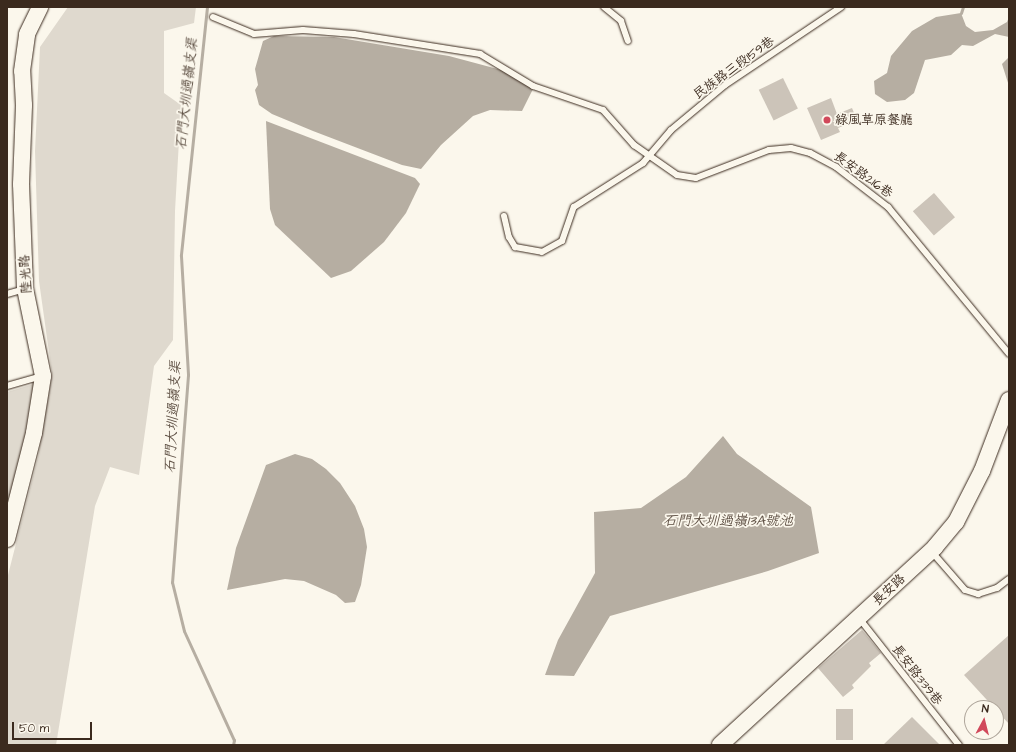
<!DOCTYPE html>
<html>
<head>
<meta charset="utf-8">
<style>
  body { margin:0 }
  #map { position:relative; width:1016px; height:752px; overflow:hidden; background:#fbf7ec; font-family:"Architects Daughter","LXGW WenKai TC",sans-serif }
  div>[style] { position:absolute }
  .green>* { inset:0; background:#dfd9ce }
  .water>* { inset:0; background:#b6aea2 }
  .stream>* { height:3px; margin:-1.5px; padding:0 1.5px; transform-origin:1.5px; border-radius:1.5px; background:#b6aea2 }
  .building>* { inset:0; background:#ccc4b9; transform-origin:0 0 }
  .roads { filter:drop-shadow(0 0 1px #3b2a1e) drop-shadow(0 0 1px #3b2a1e) }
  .service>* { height:6px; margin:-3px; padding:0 3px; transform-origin:3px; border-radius:3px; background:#fbf7ec }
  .tertiary>* { height:16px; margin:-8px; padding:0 8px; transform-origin:8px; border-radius:8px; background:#fbf7ec }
  .dots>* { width:11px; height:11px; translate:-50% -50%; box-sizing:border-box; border:2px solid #fbf7ec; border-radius:50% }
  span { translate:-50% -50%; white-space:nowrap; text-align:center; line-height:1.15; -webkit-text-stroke:3.5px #fbf7ec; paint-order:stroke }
  .street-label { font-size:13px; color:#3b2a1e }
  .poi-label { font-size:13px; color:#3b2a1e }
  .left { translate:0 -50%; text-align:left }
  .water-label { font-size:14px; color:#605246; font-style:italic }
  .frame { position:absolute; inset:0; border:8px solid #3b2a1e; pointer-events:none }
  .north { position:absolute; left:964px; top:700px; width:40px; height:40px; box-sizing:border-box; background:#fbf7ec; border:1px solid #aea59a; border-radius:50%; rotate:7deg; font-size:11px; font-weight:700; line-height:16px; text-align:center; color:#3b2a1e }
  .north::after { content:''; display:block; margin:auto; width:14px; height:18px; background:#d1495b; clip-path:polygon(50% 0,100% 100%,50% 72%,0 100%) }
  .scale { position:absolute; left:12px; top:722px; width:80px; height:18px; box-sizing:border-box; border:2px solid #3b2a1e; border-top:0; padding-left:5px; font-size:12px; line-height:14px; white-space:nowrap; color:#3b2a1e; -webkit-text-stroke:3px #fbf7ec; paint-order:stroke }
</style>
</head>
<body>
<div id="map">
  <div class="green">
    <i style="clip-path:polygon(68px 7px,196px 7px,194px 23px,164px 31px,164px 93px,181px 105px,175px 211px,173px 340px,154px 366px,139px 475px,110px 467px,95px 506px,56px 745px,7px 745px,7px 579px,38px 457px,52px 374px,39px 281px,35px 151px,40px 47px)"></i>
    <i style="clip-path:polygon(37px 383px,29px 430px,7px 513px,7px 392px)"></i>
  </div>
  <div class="water">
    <i style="clip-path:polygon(961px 13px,966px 26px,975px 32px,993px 30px,1007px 22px,1009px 17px,1009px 37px,995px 34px,973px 46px,962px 45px,951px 55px,925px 60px,914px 93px,905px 100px,887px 102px,875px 94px,874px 81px,887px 73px,891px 56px,912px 31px,936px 17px)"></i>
    <i style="clip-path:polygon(274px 36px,334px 37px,449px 56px,505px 71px,534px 87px,522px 111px,490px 110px,473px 116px,441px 145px,421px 169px,402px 165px,313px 131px,272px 114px,259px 105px,255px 90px,258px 85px,255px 69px,263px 41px)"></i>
    <i style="clip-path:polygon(1009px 57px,1009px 86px,1002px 64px)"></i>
    <i style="clip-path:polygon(266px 121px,415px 178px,420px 184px,406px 213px,384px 242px,351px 271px,331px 278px,275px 225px,270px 209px)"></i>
    <i style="clip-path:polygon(723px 436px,737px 454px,811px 507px,819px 553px,768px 571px,610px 616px,574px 676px,545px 675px,558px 640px,595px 573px,594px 512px,641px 508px,686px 477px)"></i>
    <i style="clip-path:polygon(295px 454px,312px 459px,326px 469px,340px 483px,355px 506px,364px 529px,367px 547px,361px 585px,355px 602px,345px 603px,336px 595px,304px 581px,285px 579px,227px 590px,236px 548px,266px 465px)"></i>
  </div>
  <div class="stream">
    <i style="left:207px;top:7px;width:250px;rotate:96deg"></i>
    <i style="left:181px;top:256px;width:119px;rotate:86.6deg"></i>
    <i style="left:188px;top:375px;width:208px;rotate:94.4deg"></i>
    <i style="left:172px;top:582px;width:50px;rotate:76.2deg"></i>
    <i style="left:184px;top:631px;width:120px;rotate:65.4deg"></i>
    <i style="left:234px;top:740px;width:5px;rotate:101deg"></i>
    <i style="left:961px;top:13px;width:6px;rotate:-72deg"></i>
  </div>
  <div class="building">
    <i style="left:783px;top:78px;width:34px;height:27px;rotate:64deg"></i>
    <i style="clip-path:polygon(831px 98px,837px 114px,852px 108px,857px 120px,838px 128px,840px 132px,821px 140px,807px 108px)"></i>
    <i style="left:934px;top:193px;width:32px;height:28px;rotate:49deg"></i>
    <i style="clip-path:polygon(862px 630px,881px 653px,869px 663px,871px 666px,852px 685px,854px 688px,843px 697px,818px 668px)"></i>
    <i style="clip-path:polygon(1009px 635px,1009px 724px,964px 675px)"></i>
    <i style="left:836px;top:709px;width:17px;height:31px"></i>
    <i style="clip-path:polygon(912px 717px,940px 745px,883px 745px)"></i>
  </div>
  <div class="roads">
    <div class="service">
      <i style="left:604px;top:7px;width:22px;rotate:39deg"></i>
      <i style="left:621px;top:21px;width:21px;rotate:71deg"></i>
      <i style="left:213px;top:17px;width:44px;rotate:22.5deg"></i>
      <i style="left:254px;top:34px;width:49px;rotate:-4.7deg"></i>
      <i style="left:303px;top:30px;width:51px;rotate:4.5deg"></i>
      <i style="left:354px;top:34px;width:128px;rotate:9deg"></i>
      <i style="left:480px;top:54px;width:62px;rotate:31.1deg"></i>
      <i style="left:533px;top:86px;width:74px;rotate:18.9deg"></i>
      <i style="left:603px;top:110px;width:47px;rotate:48.5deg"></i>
      <i style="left:634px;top:145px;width:52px;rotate:34.9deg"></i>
      <i style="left:677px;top:175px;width:19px;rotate:9deg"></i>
      <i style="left:696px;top:178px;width:78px;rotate:-21deg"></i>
      <i style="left:769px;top:150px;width:22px;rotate:-5deg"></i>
      <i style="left:791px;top:148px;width:20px;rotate:15deg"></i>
      <i style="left:810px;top:153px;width:30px;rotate:28deg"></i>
      <i style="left:836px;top:167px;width:66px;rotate:37.6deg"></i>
      <i style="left:888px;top:207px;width:190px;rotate:50.5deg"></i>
      <i style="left:504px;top:216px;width:22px;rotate:77deg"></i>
      <i style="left:509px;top:237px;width:12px;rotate:59deg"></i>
      <i style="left:515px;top:247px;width:27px;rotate:10deg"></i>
      <i style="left:542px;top:252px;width:23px;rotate:-29deg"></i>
      <i style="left:562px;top:241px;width:36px;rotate:-71deg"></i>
      <i style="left:574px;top:207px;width:82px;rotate:-32.5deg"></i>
      <i style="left:643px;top:163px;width:43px;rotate:-49.7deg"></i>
      <i style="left:671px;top:130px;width:70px;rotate:-39.8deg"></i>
      <i style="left:725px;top:85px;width:140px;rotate:-33.9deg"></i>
      <i style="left:7px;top:294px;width:18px;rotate:-16deg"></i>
      <i style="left:7px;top:386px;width:35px;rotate:-16deg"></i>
      <i style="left:932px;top:552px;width:50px;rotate:49deg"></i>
      <i style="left:965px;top:590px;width:14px;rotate:17deg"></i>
      <i style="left:978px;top:594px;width:20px;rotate:-18deg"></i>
      <i style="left:997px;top:588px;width:15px;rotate:-37deg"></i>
      <i style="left:859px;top:618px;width:162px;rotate:51.8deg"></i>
    </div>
    <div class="tertiary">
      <i style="left:7px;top:539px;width:109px;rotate:-75.7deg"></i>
      <i style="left:34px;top:433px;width:58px;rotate:-81deg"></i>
      <i style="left:43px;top:376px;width:90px;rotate:-101.6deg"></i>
      <i style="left:25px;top:288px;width:104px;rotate:-92.2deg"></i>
      <i style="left:21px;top:184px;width:79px;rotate:-87.8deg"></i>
      <i style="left:24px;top:105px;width:34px;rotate:-93deg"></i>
      <i style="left:22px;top:71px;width:37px;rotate:-82deg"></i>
      <i style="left:27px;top:34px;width:30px;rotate:-64deg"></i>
      <i style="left:720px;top:745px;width:292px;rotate:-42.6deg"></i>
      <i style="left:935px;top:547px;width:33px;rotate:-50deg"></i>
      <i style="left:956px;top:522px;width:57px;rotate:-63deg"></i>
      <i style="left:982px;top:471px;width:76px;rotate:-69.2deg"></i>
    </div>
  </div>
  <div class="dots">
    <i style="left:827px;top:120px;background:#d1495b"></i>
  </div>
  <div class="street-label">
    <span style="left:734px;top:68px;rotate:-36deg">民族路三段159巷</span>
    <span style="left:863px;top:175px;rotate:36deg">長安路216巷</span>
    <span style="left:26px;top:274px;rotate:-94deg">陸光路</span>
    <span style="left:889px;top:590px;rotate:-43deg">長安路</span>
    <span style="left:917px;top:675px;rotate:52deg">長安路339巷</span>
  </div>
  <div class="poi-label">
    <span class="left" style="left:835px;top:120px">綠風草原餐廳</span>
  </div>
  <div class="water-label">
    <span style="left:187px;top:94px;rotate:-84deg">石門大圳過嶺支渠</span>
    <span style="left:173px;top:417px;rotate:-87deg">石門大圳過嶺支渠</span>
    <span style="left:728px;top:521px">石門大圳過嶺13A號池</span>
  </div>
  <div class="frame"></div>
  <div class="north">N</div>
  <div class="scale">50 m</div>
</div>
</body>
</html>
